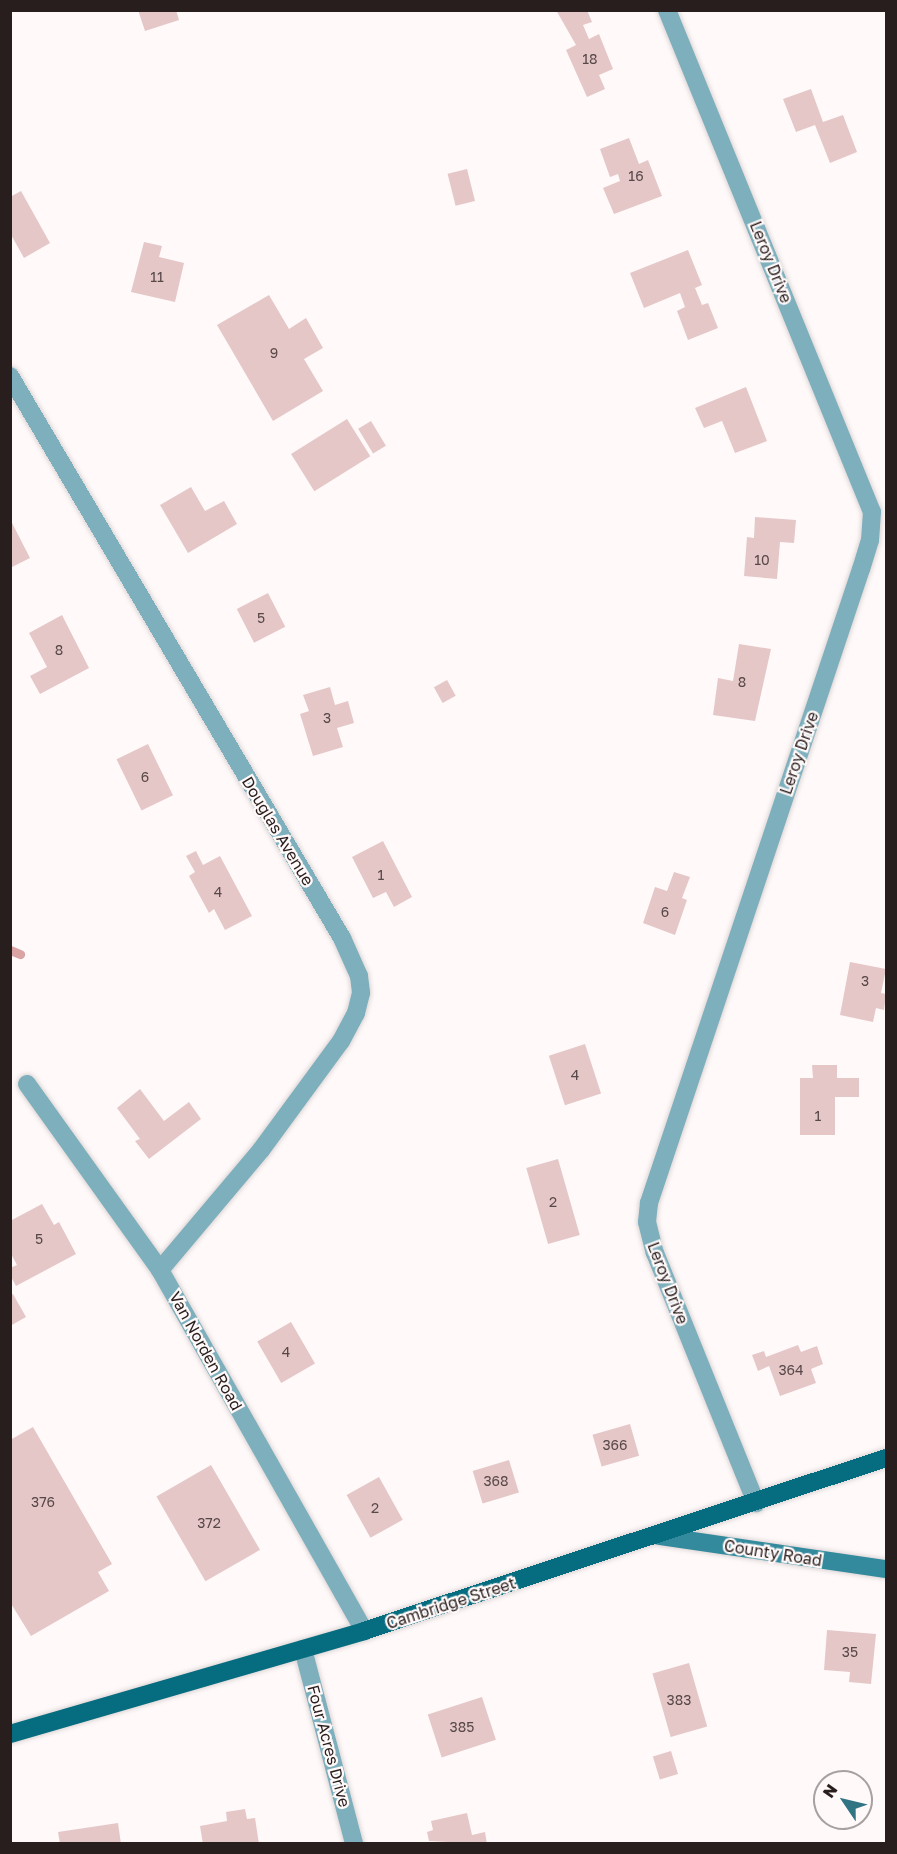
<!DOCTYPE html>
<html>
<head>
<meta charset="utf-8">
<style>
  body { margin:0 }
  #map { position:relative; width:897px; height:1854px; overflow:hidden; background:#fff9f9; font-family:"Golos Text",sans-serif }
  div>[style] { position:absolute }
  .stream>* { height:9px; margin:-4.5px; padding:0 4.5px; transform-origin:4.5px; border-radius:4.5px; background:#daa3a4 }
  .building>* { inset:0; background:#e5c7c8; transform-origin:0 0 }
  .roads { filter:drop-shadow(0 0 2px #ddd6d6) drop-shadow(0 0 2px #ddd6d6) }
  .street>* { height:18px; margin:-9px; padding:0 9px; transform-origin:9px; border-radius:9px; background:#7dafbc }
  .secondary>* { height:18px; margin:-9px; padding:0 9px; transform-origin:9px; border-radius:9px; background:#348a9d }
  .primary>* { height:18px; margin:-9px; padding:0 9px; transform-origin:9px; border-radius:9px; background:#066c7f }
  span { translate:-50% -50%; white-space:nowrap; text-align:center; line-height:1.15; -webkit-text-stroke:4.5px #fff9f9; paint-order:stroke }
  .number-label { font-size:14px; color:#584848 }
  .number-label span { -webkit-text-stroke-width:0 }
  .street-label { font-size:16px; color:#291e1e }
  .frame { position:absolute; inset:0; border:12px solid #291e1e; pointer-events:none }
  .north { position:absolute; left:813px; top:1770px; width:60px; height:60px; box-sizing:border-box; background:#fff9f9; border:2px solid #a9a1a1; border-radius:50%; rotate:305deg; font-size:16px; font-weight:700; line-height:24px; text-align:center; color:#291e1e }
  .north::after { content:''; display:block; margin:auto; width:21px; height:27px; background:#317584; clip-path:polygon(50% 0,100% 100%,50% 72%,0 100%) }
</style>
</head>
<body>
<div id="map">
  <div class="stream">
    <i style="left:10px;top:950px;width:11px;rotate:22deg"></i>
  </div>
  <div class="building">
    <i style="clip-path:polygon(138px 10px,176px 10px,179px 20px,145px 31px)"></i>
    <i style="clip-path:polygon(556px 10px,587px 10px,592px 22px,583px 25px,589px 39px,599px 34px,613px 69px,599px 75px,605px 89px,587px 97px,566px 50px,576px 45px)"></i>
    <i style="clip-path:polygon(811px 89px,823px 122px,843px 115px,857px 152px,830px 163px,815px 125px,796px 132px,783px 99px)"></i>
    <i style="clip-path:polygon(629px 138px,639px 164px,648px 160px,662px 196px,614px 214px,603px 188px,620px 181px,618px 174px,610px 177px,600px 149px)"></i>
    <i style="left:467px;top:169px;width:33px;height:20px;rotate:76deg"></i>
    <i style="clip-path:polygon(21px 191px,50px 243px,24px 258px,10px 233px,10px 197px)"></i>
    <i style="clip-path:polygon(144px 242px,162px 246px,159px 257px,184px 263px,175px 302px,131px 292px)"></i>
    <i style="clip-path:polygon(688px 250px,702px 285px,695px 288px,702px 305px,708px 303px,718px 328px,688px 340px,677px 311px,685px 307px,680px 293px,644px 308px,630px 273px)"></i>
    <i style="clip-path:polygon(269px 295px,289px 329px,306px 318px,323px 348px,304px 359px,323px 391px,273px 421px,217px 325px)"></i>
    <i style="clip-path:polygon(746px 387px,767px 441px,735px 453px,722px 421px,704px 428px,695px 408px)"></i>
    <i style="left:347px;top:419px;width:44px;height:66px;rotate:58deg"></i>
    <i style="left:371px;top:421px;width:29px;height:15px;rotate:59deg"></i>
    <i style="clip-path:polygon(191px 487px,205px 511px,224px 501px,237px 524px,188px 553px,160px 505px)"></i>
    <i style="clip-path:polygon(755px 517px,796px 520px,794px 543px,780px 542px,777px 579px,744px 576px,747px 537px,754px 538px)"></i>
    <i style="clip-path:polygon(10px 519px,30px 558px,10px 568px)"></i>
    <i style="left:268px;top:593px;width:38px;height:35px;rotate:63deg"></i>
    <i style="clip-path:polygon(62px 615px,89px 668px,40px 694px,30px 676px,47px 667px,29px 633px)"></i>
    <i style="clip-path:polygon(739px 644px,771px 649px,755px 721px,713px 715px,718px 678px,733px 681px)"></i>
    <i style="left:447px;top:680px;width:18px;height:15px;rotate:61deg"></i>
    <i style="clip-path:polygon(330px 687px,335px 705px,348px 701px,354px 723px,337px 728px,343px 747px,313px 756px,300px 714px,309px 711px,303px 695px)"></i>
    <i style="left:148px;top:744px;width:57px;height:35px;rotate:64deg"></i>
    <i style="clip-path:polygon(383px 841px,412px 897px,394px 907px,386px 892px,373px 898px,352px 857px)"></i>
    <i style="clip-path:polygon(196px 851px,203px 865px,220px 856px,252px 916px,225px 930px,214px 909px,209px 913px,189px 876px,195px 872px,186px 856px)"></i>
    <i style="clip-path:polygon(674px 872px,690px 877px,682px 898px,687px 900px,675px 935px,643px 923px,655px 887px,667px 891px)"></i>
    <i style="clip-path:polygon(850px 962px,886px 969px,881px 993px,886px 994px,884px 1010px,876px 1008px,873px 1022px,840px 1015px)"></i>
    <i style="left:585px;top:1044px;width:52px;height:38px;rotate:72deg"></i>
    <i style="clip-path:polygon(812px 1065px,837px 1065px,837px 1078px,859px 1078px,859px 1097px,835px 1097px,835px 1135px,800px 1135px,800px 1078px,813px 1078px)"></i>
    <i style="clip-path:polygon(140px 1089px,164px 1121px,189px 1102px,201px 1119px,149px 1159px,135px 1141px,140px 1139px,117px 1108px)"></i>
    <i style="left:558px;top:1159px;width:79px;height:33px;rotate:74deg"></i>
    <i style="clip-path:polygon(42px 1204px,54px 1225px,59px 1222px,76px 1254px,16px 1286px,10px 1275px,10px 1268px,17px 1265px,10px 1252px,10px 1221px)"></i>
    <i style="clip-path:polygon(13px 1294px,26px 1317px,10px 1326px,10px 1295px)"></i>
    <i style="left:291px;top:1322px;width:48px;height:39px;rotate:60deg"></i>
    <i style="clip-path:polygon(798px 1345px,801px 1352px,817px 1346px,823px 1364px,811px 1369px,816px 1383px,780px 1396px,769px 1366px,758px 1371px,752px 1355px,764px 1351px,766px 1357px)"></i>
    <i style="left:630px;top:1424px;width:33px;height:39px;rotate:74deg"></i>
    <i style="clip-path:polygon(33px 1427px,112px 1564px,98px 1572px,109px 1591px,31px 1636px,10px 1602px,10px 1440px)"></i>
    <i style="left:509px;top:1460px;width:34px;height:38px;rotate:73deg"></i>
    <i style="left:211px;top:1465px;width:98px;height:63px;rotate:60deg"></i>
    <i style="left:379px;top:1477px;width:49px;height:37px;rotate:61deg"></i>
    <i style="clip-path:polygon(827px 1630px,876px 1634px,871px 1684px,849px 1682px,850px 1672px,824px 1670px)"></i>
    <i style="left:689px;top:1663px;width:66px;height:38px;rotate:74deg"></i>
    <i style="left:482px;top:1697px;width:45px;height:57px;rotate:72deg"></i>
    <i style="left:671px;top:1751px;width:24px;height:19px;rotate:73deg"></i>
    <i style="clip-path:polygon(245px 1809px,247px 1819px,255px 1818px,259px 1844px,203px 1844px,200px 1826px,227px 1821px,226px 1812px)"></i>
    <i style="clip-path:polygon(467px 1813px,472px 1835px,485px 1832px,487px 1844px,429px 1841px,427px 1832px,433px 1830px,431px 1821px)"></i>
    <i style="clip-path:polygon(118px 1823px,121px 1844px,60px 1844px,58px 1832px)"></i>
  </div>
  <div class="roads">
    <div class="street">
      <i style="left:667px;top:10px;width:542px;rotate:67.79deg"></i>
      <i style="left:872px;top:512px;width:28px;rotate:94deg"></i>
      <i style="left:870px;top:540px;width:30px;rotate:107deg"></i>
      <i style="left:861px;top:569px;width:669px;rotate:108.49deg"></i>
      <i style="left:649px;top:1203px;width:19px;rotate:96deg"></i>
      <i style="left:647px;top:1222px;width:32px;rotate:76deg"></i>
      <i style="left:655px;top:1253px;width:270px;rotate:68deg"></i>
      <i style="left:10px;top:376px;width:653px;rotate:59.43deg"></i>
      <i style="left:342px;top:938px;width:42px;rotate:65.9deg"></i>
      <i style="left:359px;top:976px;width:17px;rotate:83deg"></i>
      <i style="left:361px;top:993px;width:21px;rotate:104deg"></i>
      <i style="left:356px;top:1013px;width:32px;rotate:118deg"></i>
      <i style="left:341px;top:1041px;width:135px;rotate:126.3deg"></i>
      <i style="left:261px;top:1150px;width:157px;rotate:130.1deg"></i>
      <i style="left:27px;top:1084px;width:229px;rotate:54.4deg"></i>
      <i style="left:160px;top:1270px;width:415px;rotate:60.5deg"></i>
      <i style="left:303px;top:1649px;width:202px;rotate:75.3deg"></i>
    </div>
    <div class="secondary">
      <i style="left:659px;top:1536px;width:229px;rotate:8.3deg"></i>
    </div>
    <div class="primary">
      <i style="left:10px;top:1734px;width:369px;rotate:-16.2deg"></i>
      <i style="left:364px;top:1631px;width:550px;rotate:-18.34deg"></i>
    </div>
  </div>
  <div class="number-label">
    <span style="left:590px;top:59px">18</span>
    <span style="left:636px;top:176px">16</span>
    <span style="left:157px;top:277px">11</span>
    <span style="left:274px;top:353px">9</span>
    <span style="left:762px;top:560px">10</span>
    <span style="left:261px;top:618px">5</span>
    <span style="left:59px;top:650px">8</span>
    <span style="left:742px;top:682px">8</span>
    <span style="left:327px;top:718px">3</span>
    <span style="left:145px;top:777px">6</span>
    <span style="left:381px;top:875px">1</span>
    <span style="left:218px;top:892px">4</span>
    <span style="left:665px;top:912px">6</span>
    <span style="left:865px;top:981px">3</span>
    <span style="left:575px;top:1075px">4</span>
    <span style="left:818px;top:1116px">1</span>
    <span style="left:553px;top:1202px">2</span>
    <span style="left:39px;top:1239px">5</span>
    <span style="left:286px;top:1352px">4</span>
    <span style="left:791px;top:1370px">364</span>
    <span style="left:615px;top:1445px">366</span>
    <span style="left:496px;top:1481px">368</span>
    <span style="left:43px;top:1502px">376</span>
    <span style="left:375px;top:1508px">2</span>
    <span style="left:209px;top:1523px">372</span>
    <span style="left:850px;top:1652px">35</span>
    <span style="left:679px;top:1700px">383</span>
    <span style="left:462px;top:1727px">385</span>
  </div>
  <div class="street-label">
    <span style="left:771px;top:262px;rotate:68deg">Leroy Drive</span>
    <span style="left:799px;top:753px;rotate:-71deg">Leroy Drive</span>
    <span style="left:278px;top:831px;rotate:59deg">Douglas Avenue</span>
    <span style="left:668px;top:1283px;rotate:69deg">Leroy Drive</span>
    <span style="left:206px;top:1351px;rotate:61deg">Van Norden Road</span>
    <span style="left:773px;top:1553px;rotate:9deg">County Road</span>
    <span style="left:451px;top:1603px;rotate:-18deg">Cambridge Street</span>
    <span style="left:329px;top:1746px;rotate:75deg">Four Acres Drive</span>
  </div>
  <div class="frame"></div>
  <div class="north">N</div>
</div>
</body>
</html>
